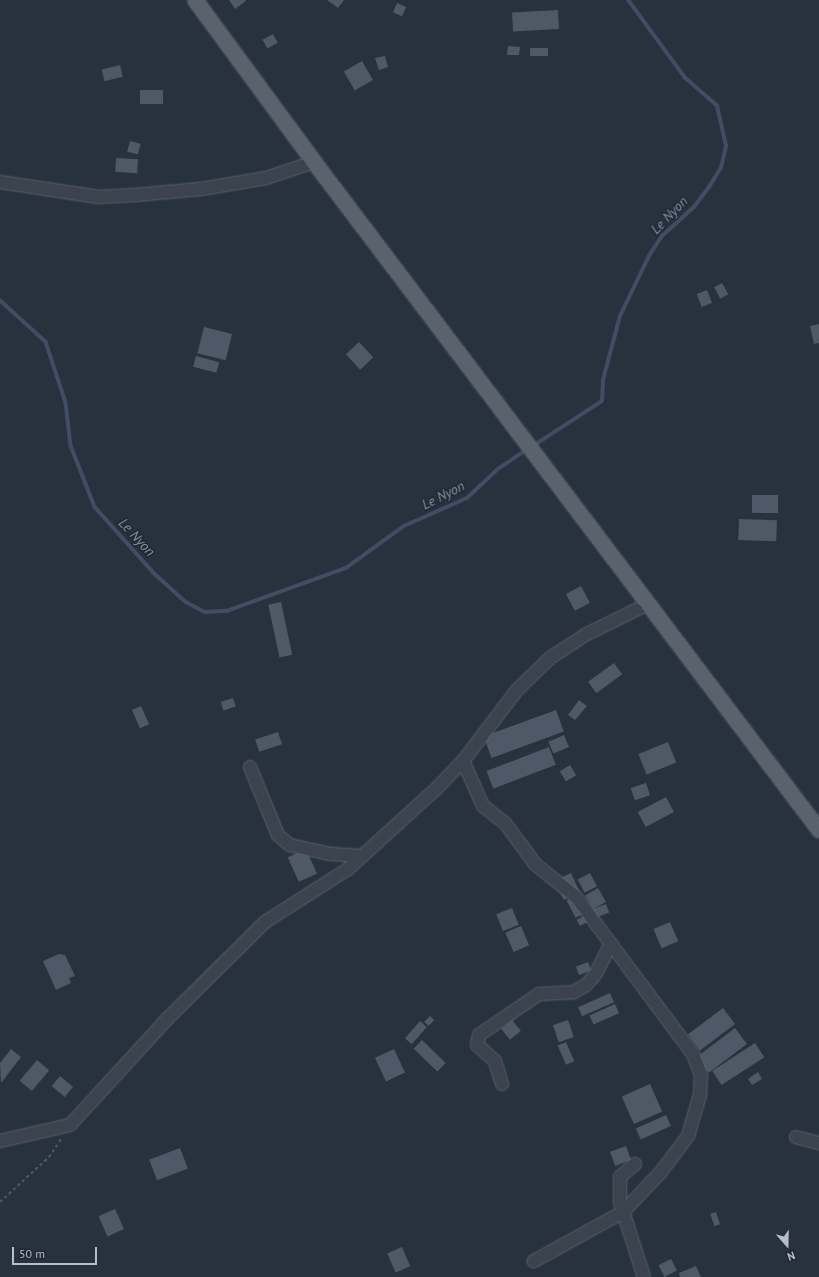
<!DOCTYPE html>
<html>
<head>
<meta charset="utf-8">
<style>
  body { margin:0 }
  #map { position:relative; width:819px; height:1277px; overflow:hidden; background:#28313e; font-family:"PT Sans",sans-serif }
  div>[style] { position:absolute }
  .stream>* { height:3.5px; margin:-1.75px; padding:0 1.75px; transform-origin:1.75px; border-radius:1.75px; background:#404e65 }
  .building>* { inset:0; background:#4f5866; transform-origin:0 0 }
  .path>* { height:2px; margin-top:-1px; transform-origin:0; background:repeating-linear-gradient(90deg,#4a5b5e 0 3px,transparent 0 6px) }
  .roads { filter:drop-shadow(0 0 1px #5a616c) drop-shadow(0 0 1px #5a616c) }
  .minor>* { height:12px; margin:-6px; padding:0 6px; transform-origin:6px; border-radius:6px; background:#3c434e }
  .major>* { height:15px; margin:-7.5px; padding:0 7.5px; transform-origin:7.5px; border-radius:7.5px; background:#5a626e }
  span { translate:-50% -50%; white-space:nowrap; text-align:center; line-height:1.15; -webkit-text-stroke:3px #212833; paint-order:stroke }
  .water-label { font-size:14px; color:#8393ad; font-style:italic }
  .north { position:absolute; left:767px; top:1225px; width:40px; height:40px; -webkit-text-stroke:3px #212833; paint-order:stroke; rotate:160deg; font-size:11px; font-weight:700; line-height:16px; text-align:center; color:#b8bec9 }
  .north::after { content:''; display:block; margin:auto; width:14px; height:18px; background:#b8bec9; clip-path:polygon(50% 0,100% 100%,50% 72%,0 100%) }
  .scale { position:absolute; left:12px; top:1247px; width:85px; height:18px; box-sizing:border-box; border:2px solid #b8bec9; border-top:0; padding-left:5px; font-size:12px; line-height:14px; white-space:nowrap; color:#b8bec9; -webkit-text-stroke:3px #212833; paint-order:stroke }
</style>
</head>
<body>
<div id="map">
  <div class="stream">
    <i style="left:0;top:300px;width:62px;rotate:42.4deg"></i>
    <i style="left:46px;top:342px;width:64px;rotate:71.8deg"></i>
    <i style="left:66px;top:403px;width:43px;rotate:83.4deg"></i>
    <i style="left:71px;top:446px;width:66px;rotate:68.5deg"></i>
    <i style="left:95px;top:507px;width:89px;rotate:48.2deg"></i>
    <i style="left:154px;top:573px;width:43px;rotate:42.2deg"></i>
    <i style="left:186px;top:602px;width:21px;rotate:28deg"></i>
    <i style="left:205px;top:612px;width:22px;rotate:-3deg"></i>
    <i style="left:227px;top:611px;width:127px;rotate:-19.9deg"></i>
    <i style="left:346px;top:568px;width:72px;rotate:-35.9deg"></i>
    <i style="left:404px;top:526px;width:69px;rotate:-24deg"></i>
    <i style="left:467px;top:498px;width:42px;rotate:-43.1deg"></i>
    <i style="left:498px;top:469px;width:34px;rotate:-34deg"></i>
    <i style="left:533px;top:446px;width:82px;rotate:-33.1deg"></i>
    <i style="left:602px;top:401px;width:21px;rotate:-87deg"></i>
    <i style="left:603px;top:380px;width:66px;rotate:-75.1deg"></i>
    <i style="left:620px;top:316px;width:67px;rotate:-64.2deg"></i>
    <i style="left:649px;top:256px;width:24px;rotate:-57deg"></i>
    <i style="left:662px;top:236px;width:43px;rotate:-42.2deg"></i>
    <i style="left:694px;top:207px;width:25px;rotate:-53deg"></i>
    <i style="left:709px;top:187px;width:22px;rotate:-58deg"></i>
    <i style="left:721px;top:168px;width:23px;rotate:-77deg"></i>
    <i style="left:726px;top:146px;width:41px;rotate:-102.7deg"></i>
    <i style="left:717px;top:106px;width:43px;rotate:-138.8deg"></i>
    <i style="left:685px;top:78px;width:97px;rotate:-126.2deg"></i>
  </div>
  <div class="building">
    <i style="clip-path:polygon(229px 0,245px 0,246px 1px,235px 9px)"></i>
    <i style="clip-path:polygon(327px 0,344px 0,338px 8px)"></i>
    <i style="left:397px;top:3px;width:10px;height:10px;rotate:24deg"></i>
    <i style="left:558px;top:10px;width:19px;height:46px;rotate:87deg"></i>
    <i style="left:273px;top:34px;width:10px;height:12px;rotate:61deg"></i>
    <i style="clip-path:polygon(508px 46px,520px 47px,519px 55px,507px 55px)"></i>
    <i style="left:530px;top:48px;width:18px;height:8px"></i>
    <i style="clip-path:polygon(385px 56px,388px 67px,379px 70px,375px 58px)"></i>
    <i style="left:362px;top:61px;width:22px;height:21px;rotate:60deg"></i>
    <i style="left:120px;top:65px;width:12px;height:19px;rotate:76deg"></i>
    <i style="left:163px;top:90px;width:14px;height:23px;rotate:90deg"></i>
    <i style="left:130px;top:141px;width:11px;height:11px;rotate:15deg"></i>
    <i style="left:116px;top:158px;width:22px;height:14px;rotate:3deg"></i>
    <i style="left:722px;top:283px;width:13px;height:9px;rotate:61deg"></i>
    <i style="left:707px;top:290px;width:14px;height:11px;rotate:69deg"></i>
    <i style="clip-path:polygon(819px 324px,819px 343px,814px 344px,810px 326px)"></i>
    <i style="left:204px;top:327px;width:29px;height:27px;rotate:14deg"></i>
    <i style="left:359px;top:342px;width:21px;height:18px;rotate:47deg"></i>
    <i style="left:196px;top:356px;width:24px;height:11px;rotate:15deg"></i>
    <i style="left:752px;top:495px;width:26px;height:18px"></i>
    <i style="left:739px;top:519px;width:38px;height:21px;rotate:2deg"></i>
    <i style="left:581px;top:586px;width:19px;height:17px;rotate:62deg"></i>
    <i style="left:281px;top:602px;width:54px;height:13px;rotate:78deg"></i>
    <i style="left:614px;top:663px;width:14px;height:32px;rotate:54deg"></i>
    <i style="left:233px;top:698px;width:9px;height:13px;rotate:72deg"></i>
    <i style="clip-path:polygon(579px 700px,587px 706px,575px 720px,568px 715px)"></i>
    <i style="left:141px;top:706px;width:20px;height:10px;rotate:66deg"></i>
    <i style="left:556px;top:710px;width:23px;height:77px;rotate:70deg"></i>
    <i style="left:278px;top:732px;width:13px;height:24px;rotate:72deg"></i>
    <i style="left:564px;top:735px;width:13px;height:17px;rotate:67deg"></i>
    <i style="left:668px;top:742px;width:22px;height:32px;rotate:68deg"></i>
    <i style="left:549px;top:747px;width:19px;height:67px;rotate:69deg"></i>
    <i style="left:570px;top:765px;width:12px;height:12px;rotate:59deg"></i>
    <i style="left:646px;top:783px;width:13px;height:16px;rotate:72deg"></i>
    <i style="left:666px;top:797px;width:17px;height:32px;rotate:62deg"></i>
    <i style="left:306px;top:849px;width:27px;height:20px;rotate:66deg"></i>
    <i style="left:571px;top:873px;width:21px;height:18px;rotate:65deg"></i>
    <i style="left:590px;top:873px;width:15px;height:14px;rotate:62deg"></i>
    <i style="left:598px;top:888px;width:16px;height:15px;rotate:60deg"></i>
    <i style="left:580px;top:894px;width:19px;height:15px;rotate:62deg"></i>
    <i style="left:606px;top:904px;width:9px;height:14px;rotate:69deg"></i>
    <i style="left:512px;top:908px;width:18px;height:17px;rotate:68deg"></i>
    <i style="left:590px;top:913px;width:7px;height:15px;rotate:63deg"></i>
    <i style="left:670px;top:922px;width:21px;height:18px;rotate:67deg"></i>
    <i style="left:521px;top:926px;width:21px;height:17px;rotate:67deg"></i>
    <i style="clip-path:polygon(59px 954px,65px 955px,75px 976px,69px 978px,71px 983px,56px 990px,43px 961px)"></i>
    <i style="left:588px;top:962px;width:9px;height:13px;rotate:69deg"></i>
    <i style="left:610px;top:993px;width:10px;height:35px;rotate:66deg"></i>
    <i style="left:615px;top:1004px;width:10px;height:28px;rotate:66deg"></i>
    <i style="left:723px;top:1008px;width:20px;height:44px;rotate:53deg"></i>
    <i style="left:430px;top:1016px;width:6px;height:8px;rotate:45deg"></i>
    <i style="left:512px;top:1020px;width:14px;height:14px;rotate:51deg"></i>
    <i style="left:568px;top:1020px;width:18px;height:16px;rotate:71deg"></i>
    <i style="left:420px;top:1021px;width:9px;height:23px;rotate:41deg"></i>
    <i style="left:735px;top:1028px;width:20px;height:48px;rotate:53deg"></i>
    <i style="left:422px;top:1040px;width:33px;height:12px;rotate:44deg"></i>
    <i style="left:566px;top:1042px;width:21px;height:9px;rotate:67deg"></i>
    <i style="left:755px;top:1043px;width:17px;height:51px;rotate:57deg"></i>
    <i style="clip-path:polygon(11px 1049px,21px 1057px,1px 1083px,0 1063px)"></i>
    <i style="left:394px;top:1049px;width:26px;height:21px;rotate:65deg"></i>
    <i style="left:37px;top:1060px;width:16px;height:27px;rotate:40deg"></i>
    <i style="clip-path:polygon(758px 1072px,762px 1079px,752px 1085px,748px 1079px)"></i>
    <i style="left:60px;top:1076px;width:17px;height:13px;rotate:40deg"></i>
    <i style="left:650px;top:1084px;width:30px;height:31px;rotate:66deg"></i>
    <i style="left:666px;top:1115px;width:12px;height:33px;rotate:66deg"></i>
    <i style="left:626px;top:1146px;width:15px;height:17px;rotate:70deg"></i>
    <i style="left:180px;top:1148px;width:22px;height:33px;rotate:69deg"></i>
    <i style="left:115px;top:1209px;width:22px;height:18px;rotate:66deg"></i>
    <i style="left:716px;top:1212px;width:13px;height:6px;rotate:72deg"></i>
    <i style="left:402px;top:1247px;width:21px;height:16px;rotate:67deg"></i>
    <i style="left:671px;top:1259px;width:13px;height:14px;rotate:63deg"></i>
    <i style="clip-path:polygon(696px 1266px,701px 1277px,680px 1277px,679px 1273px)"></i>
  </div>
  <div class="path">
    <i style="left:0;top:1202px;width:67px;rotate:-42.6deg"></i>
    <i style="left:49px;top:1157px;width:22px;rotate:-56deg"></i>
  </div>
  <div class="roads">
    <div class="minor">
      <i style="left:0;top:182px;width:100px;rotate:8.6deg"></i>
      <i style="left:99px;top:197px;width:36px;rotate:-3deg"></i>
      <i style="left:135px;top:195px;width:66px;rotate:-5.2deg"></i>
      <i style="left:201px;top:189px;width:66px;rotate:-9.6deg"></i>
      <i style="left:266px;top:178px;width:51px;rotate:-18.4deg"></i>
      <i style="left:463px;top:761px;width:49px;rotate:66deg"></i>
      <i style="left:483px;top:806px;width:28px;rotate:38deg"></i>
      <i style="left:505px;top:823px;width:51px;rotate:53.8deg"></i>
      <i style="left:535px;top:864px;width:53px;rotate:38.8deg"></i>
      <i style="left:576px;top:897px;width:196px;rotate:53.3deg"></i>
      <i style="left:693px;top:1054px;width:22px;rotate:69deg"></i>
      <i style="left:701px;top:1075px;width:20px;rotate:93deg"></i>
      <i style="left:700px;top:1095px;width:43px;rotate:106.3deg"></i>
      <i style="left:688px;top:1136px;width:46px;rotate:127.1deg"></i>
      <i style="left:660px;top:1173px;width:54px;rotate:133.5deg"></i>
      <i style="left:623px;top:1212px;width:102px;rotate:151.2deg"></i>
      <i style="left:250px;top:767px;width:74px;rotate:67.6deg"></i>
      <i style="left:278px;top:835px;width:16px;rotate:40deg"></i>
      <i style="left:290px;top:845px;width:42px;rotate:12.4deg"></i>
      <i style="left:331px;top:854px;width:30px;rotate:4deg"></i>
      <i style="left:502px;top:1084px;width:24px;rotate:-107deg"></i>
      <i style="left:495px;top:1061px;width:24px;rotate:-138deg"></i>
      <i style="left:477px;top:1045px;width:10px;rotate:-79deg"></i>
      <i style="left:479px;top:1035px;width:73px;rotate:-34.3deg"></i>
      <i style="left:539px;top:994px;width:35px;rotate:-3deg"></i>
      <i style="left:574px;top:992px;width:14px;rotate:-30deg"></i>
      <i style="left:586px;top:985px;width:13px;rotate:-48deg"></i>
      <i style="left:595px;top:975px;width:35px;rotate:-63deg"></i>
      <i style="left:796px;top:1137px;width:24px;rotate:15deg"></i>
      <i style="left:0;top:1141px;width:72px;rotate:-12.9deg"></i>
      <i style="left:70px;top:1125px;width:144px;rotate:-47.5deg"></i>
      <i style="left:167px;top:1019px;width:138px;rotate:-44.7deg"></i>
      <i style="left:265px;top:922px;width:98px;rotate:-32.6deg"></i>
      <i style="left:348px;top:869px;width:119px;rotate:-42.3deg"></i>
      <i style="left:436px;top:789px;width:39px;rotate:-46deg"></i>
      <i style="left:463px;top:761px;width:89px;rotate:-52.7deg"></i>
      <i style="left:517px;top:690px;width:46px;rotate:-44.1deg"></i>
      <i style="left:550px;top:658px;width:42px;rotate:-33.3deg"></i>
      <i style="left:585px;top:635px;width:70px;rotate:-26.2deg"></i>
      <i style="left:635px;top:1164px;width:20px;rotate:139deg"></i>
      <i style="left:620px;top:1177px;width:25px;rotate:90deg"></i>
      <i style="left:620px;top:1202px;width:79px;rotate:72.3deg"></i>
    </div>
    <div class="major">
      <i style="left:195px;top:0;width:201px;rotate:53.7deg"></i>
      <i style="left:314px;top:162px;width:837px;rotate:52.91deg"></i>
    </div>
  </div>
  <div class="water-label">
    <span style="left:669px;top:215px;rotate:-46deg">Le Nyon</span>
    <span style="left:443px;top:495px;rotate:-27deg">Le Nyon</span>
    <span style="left:137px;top:537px;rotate:47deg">Le Nyon</span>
  </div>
  <div class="north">N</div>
  <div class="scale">50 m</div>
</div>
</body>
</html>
